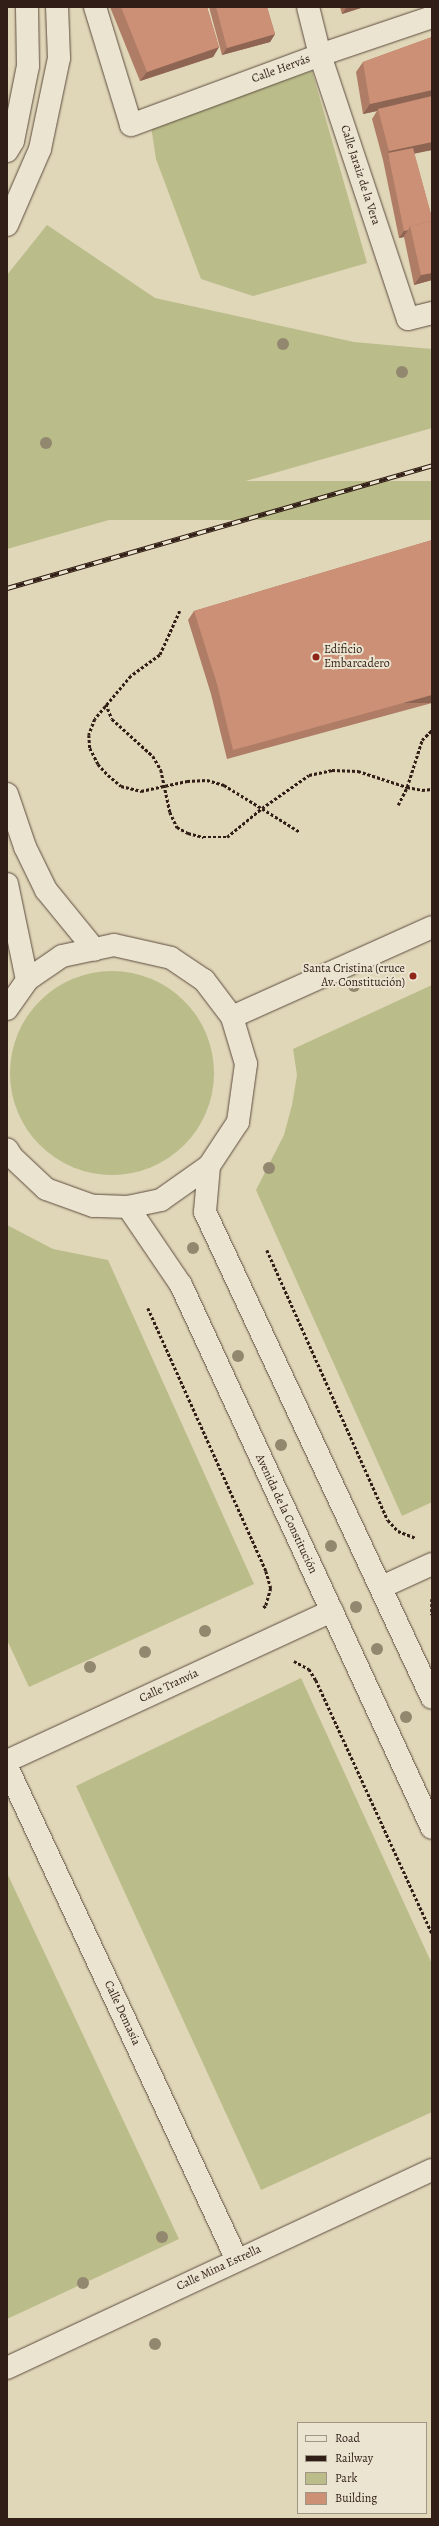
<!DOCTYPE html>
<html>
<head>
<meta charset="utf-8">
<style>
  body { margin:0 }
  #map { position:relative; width:439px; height:2526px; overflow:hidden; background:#e0d6b8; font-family:Alegreya,serif }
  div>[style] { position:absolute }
  .green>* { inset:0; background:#babc8a; transform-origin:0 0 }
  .round { border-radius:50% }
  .path>* { height:2.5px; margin-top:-1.25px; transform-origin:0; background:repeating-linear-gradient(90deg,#311e16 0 3px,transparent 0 5px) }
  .roads { filter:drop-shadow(0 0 1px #5d4c3e) drop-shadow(0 0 1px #5d4c3e) }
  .pedestrian>* { height:22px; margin:-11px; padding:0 11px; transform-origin:11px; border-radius:11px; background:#ebe4d1 }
  .minor>* { height:22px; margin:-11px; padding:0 11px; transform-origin:11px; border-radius:11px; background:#ebe4d1 }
  .secondary>* { height:22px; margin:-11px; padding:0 11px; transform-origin:11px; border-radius:11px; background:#ebe4d1 }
  .rail>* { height:4.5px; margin-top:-2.25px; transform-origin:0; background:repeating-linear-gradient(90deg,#ebe4d1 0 9px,#311e16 0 18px); box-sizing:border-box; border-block:1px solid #311e16 }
  .trees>* { width:12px; height:12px; margin:-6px; border-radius:50%; background:#92876f }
  .wall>* { inset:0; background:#af7c65 }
  .shaded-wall>* { inset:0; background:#8e6553; transform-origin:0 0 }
  .building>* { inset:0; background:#cb9076 }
  .dots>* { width:11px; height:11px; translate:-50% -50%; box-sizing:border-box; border:2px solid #ebe4d1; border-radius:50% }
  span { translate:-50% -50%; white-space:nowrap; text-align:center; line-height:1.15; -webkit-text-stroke:4px #ebe4d1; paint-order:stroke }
  .street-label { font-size:12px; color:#311e16 }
  .poi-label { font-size:12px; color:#311e16 }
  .left { translate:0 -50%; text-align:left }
  .right { translate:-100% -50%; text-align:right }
  .frame { position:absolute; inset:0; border:8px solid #311e16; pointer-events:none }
  .legend { position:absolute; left:297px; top:2422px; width:130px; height:92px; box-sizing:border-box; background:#ebe4d1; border:1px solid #a19586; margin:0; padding:5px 7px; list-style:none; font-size:12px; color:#311e16 }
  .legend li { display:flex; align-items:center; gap:8px; height:20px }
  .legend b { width:20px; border:1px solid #a19586 }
</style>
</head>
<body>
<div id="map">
  <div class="green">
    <i style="clip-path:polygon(312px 71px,367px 263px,253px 296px,201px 279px,156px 159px,151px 126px)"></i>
    <i style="clip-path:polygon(47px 225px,155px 298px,354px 342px,432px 349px,432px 428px,7px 549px,7px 275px)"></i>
    <i style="left:432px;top:481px;width:39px;height:439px;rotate:90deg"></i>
    <i class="round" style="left:10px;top:971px;width:204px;height:204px"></i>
    <i style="clip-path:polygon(432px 985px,432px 1502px,402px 1516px,256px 1190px,284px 1135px,292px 1105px,297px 1075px,293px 1049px)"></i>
    <i style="clip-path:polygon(7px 1225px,53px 1249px,108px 1260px,254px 1584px,29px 1687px,7px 1640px)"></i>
    <i style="clip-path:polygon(301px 1678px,432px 1964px,432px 2112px,261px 2190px,76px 1786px)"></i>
    <i style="clip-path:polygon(7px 1873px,179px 2239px,7px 2319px)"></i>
  </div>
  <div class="path">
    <i style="left:180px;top:611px;width:48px;rotate:114.4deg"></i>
    <i style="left:160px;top:655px;width:36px;rotate:144deg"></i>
    <i style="left:131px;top:676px;width:56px;rotate:129.9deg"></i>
    <i style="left:95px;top:719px;width:17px;rotate:111deg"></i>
    <i style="left:89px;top:735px;width:13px;rotate:86deg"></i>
    <i style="left:90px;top:748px;width:18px;rotate:63deg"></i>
    <i style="left:98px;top:764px;width:15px;rotate:48deg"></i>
    <i style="left:108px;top:775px;width:17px;rotate:40deg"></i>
    <i style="left:121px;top:786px;width:21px;rotate:14deg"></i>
    <i style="left:141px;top:791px;width:47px;rotate:-12.3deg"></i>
    <i style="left:187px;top:781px;width:20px;rotate:-3deg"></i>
    <i style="left:207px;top:780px;width:18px;rotate:16deg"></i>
    <i style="left:224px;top:785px;width:89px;rotate:31.7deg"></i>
    <i style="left:106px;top:704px;width:16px;rotate:68deg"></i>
    <i style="left:112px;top:719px;width:55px;rotate:42.1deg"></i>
    <i style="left:153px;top:756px;width:16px;rotate:60deg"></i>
    <i style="left:161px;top:770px;width:43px;rotate:77.9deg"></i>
    <i style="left:170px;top:812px;width:17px;rotate:65deg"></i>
    <i style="left:177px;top:827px;width:13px;rotate:29deg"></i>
    <i style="left:188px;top:833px;width:16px;rotate:15deg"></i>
    <i style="left:203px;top:837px;width:24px"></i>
    <i style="left:227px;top:837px;width:45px;rotate:-39.6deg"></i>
    <i style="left:262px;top:808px;width:57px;rotate:-35.1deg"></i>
    <i style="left:309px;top:775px;width:24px;rotate:-12deg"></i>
    <i style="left:332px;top:770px;width:26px;rotate:2deg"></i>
    <i style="left:358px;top:771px;width:52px;rotate:18.1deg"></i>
    <i style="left:407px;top:787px;width:15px;rotate:11deg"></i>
    <i style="left:422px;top:790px;width:10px;rotate:-6deg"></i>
    <i style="left:398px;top:805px;width:20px;rotate:-63deg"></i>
    <i style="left:407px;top:787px;width:49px;rotate:-72.3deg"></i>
    <i style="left:422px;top:740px;width:14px;rotate:-45deg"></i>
    <i style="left:267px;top:1250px;width:296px;rotate:65.9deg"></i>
    <i style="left:388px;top:1520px;width:15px;rotate:48deg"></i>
    <i style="left:398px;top:1531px;width:19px;rotate:21deg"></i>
    <i style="left:148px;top:1308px;width:288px;rotate:65.8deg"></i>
    <i style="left:266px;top:1571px;width:18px;rotate:74deg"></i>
    <i style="left:271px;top:1588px;width:19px;rotate:106deg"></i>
    <i style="left:266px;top:1606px;width:5px;rotate:143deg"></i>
    <i style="left:432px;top:1599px;width:16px;rotate:90deg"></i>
    <i style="left:294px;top:1661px;width:17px;rotate:28deg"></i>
    <i style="left:309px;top:1669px;width:13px;rotate:58deg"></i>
    <i style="left:316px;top:1680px;width:278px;rotate:65.4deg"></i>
  </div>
  <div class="roads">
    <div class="pedestrian">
      <i style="left:95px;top:7px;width:123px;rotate:73deg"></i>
    </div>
    <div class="minor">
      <i style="left:308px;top:7px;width:49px;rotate:76deg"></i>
      <i style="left:320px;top:55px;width:278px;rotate:71.6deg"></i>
      <i style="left:408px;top:319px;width:25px;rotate:-14deg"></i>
      <i style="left:131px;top:125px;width:202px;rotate:-20.3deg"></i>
      <i style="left:320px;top:55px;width:118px;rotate:-18.7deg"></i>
      <i style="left:232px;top:1017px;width:219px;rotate:-24.2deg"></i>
      <i style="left:382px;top:1587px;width:55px;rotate:-24.7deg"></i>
      <i style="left:7px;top:1761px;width:358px;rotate:-24.8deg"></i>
      <i style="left:7px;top:1767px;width:544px;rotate:64.99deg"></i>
      <i style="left:7px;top:2368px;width:469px;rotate:-25deg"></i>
    </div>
    <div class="secondary">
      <i style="left:7px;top:151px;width:12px;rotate:-59deg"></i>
      <i style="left:13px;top:141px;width:76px;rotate:-78.7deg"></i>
      <i style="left:28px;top:66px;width:59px;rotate:-91deg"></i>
      <i style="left:7px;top:225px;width:83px;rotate:-66.5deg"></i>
      <i style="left:40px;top:149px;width:93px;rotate:-78.2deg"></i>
      <i style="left:59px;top:58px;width:51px;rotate:-92.2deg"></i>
      <i style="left:7px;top:794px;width:56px;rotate:71.2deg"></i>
      <i style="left:25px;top:847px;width:48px;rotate:64deg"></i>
      <i style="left:46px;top:890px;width:77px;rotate:50.8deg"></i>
      <i style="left:7px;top:884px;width:98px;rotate:78.2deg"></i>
      <i style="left:7px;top:1009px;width:35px;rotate:-55deg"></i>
      <i style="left:27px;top:980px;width:42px;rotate:-34.4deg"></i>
      <i style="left:62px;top:956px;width:53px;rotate:-11.9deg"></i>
      <i style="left:114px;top:945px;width:58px;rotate:12.8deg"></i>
      <i style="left:171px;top:958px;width:40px;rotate:34deg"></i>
      <i style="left:204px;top:980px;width:46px;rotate:52.9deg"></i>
      <i style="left:232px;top:1017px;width:49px;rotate:73.4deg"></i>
      <i style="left:246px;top:1064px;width:59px;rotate:97.9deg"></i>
      <i style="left:238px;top:1122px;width:53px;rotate:123.4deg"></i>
      <i style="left:209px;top:1166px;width:59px;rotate:144.7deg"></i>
      <i style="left:161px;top:1200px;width:34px;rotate:168deg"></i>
      <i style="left:128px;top:1207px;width:35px;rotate:-178deg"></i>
      <i style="left:93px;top:1206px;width:50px;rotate:-160.1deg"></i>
      <i style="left:46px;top:1189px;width:47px;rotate:-136.7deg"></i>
      <i style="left:12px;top:1157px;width:9px;rotate:-122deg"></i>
      <i style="left:209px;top:1166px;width:46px;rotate:95deg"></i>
      <i style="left:205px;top:1212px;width:536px;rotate:64.96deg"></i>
      <i style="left:128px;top:1207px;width:94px;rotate:55.8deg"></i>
      <i style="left:181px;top:1285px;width:598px;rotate:65.19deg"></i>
    </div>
  </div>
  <div class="rail">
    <i style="left:7px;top:588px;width:442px;rotate:-16.1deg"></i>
  </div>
  <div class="trees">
    <i style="left:283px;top:344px"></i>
    <i style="left:402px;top:372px"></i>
    <i style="left:46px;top:443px"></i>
    <i style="left:354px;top:986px"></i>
    <i style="left:269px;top:1168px"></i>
    <i style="left:193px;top:1248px"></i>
    <i style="left:238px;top:1356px"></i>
    <i style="left:281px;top:1445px"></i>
    <i style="left:331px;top:1546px"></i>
    <i style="left:356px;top:1607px"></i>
    <i style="left:205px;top:1631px"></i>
    <i style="left:377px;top:1649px"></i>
    <i style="left:145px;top:1652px"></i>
    <i style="left:90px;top:1667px"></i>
    <i style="left:406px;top:1717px"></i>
    <i style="left:162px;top:2237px"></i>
    <i style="left:83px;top:2283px"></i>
    <i style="left:155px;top:2344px"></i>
  </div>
  <div class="wall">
    <i style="clip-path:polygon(110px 7px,207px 7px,219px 47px,213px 57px,140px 81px)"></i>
    <i style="clip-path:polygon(209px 7px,267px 7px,275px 34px,270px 42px,222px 55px)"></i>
    <i style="clip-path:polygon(340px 7px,364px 7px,342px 14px)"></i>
    <i style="clip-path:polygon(432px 37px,432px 150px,414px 153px,432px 218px,432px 280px,414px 285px,404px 237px,399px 238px,383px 160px,372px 119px,377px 111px,363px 114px,356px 72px,363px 62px)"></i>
    <i style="clip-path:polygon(432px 540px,432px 703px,227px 759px,211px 694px,188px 620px,194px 611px)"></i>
  </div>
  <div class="shaded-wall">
    <i style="clip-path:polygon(347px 7px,364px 7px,342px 14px)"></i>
    <i style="clip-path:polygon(275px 34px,270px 42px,222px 55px,227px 48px)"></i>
    <i style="clip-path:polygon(219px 47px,213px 57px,140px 81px,147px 72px)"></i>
    <i style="clip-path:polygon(432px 90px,432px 99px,378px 109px,377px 111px,363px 114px,370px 104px)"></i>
    <i style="clip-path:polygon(432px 142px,432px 150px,389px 159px,388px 153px,389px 151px)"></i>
    <i style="clip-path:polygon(408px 230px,404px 236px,404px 237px,399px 238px,404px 231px)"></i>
    <i style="clip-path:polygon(432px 273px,432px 280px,414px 285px,421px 275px)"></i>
    <i style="left:432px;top:695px;width:8px;height:206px;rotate:90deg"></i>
  </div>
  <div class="building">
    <i style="clip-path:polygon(121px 7px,207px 7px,219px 47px,147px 72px)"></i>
    <i style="clip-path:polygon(216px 7px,267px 7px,275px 34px,227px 48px)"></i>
    <i style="clip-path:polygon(432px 37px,432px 90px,370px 104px,363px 62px)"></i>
    <i style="clip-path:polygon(432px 96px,432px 142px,389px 151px,378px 109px)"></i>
    <i style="clip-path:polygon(413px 148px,432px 218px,432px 221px,410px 226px,408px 230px,404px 231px,388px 153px)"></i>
    <i style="clip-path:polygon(432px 221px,432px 273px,421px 275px,410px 226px)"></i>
    <i style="clip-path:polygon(432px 540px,432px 695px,233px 750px,217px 684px,194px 611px)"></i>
  </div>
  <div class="dots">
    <i style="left:316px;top:657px;background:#8f2418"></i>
    <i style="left:413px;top:976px;background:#8f2418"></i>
  </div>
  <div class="street-label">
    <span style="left:281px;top:69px;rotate:-20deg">Calle Hervás</span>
    <span style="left:360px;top:175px;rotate:72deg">Calle Jaraiz de la Vera</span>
    <span style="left:286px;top:1514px;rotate:65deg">Avenida de la Constitución</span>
    <span style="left:169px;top:1686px;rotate:-25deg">Calle Tranvía</span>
    <span style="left:122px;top:2013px;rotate:65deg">Calle Demasía</span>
    <span style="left:219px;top:2268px;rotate:-25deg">Calle Mina Estrella</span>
  </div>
  <div class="poi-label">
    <span class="left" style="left:324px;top:657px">Edificio<br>Embarcadero</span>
    <span class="right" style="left:405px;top:976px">Santa Cristina (cruce<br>Av. Constitución)</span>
  </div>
  <div class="frame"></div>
  <ul class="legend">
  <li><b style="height:5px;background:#ebe4d1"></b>Road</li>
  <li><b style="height:5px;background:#311e16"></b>Railway</li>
  <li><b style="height:11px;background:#babc8a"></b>Park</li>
  <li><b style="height:11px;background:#cb9076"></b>Building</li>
  </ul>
</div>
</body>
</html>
